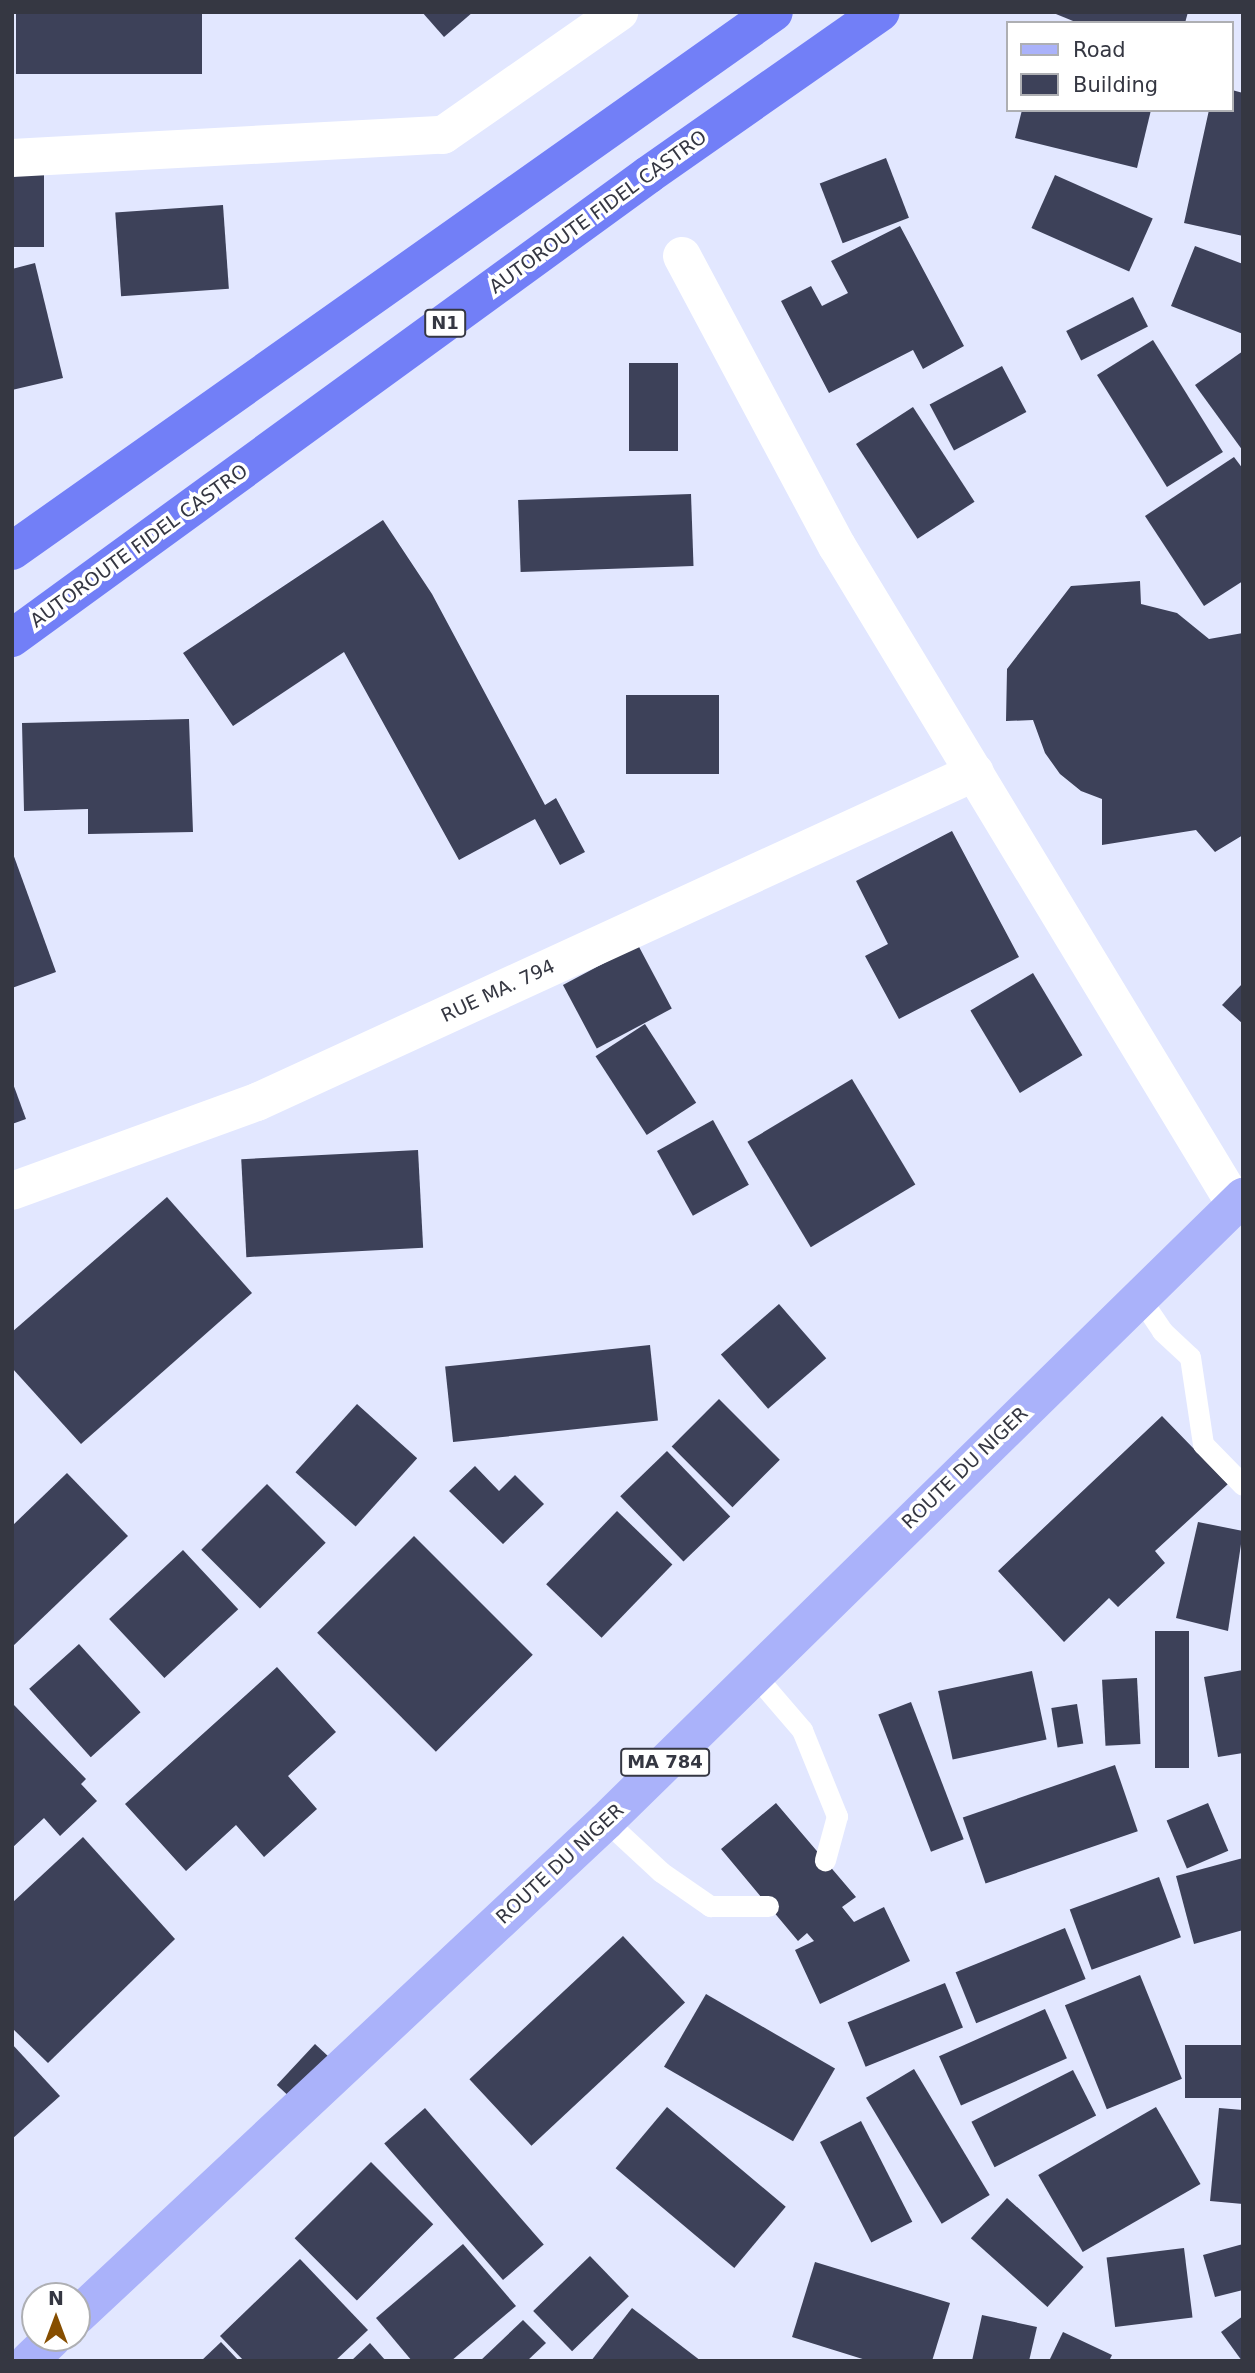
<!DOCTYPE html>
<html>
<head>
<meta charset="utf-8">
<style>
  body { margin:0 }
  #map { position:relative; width:1255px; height:2373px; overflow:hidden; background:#e2e7ff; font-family:"DejaVu Sans",sans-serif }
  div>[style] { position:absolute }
  .building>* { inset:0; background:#3d4159; transform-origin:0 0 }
  .lane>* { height:21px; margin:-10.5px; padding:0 10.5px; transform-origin:10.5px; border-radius:10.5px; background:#fff }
  .street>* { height:38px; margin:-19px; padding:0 19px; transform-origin:19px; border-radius:19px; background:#fff }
  .primary>* { height:38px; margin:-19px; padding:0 19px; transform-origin:19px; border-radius:19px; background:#aab2fa }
  .highway>* { height:38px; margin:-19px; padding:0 19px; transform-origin:19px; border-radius:19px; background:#727ff7 }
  span { translate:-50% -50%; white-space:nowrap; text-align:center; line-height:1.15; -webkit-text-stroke:7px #fff; paint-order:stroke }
  .shield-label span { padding:2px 5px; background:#fff; border:2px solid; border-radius:5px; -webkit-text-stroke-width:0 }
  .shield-label { font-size:18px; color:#353742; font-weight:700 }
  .street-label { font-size:19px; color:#353742 }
  .frame { position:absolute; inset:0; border:14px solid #353742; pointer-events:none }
  .legend { position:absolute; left:1006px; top:21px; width:228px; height:91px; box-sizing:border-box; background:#fff; border:2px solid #aeafb3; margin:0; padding:9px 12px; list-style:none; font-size:21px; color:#353742 }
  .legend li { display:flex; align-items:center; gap:14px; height:35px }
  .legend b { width:35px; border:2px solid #aeafb3 }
  .north { position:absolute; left:21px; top:2282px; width:70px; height:70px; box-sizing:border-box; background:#fff; border:2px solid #aeafb3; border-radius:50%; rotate:0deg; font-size:19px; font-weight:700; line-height:28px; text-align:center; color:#353742 }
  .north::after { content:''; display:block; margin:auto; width:24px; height:32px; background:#864e00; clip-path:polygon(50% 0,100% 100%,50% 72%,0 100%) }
</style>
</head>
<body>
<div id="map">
  <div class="building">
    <i style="left:16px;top:12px;width:186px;height:62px"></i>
    <i style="clip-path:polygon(422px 12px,473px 12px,444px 37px)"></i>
    <i style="clip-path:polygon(1051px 12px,1188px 12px,1185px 23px,1078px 23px)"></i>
    <i style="clip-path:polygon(1232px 90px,1243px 93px,1243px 236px,1184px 223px,1209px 110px,1232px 110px)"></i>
    <i style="clip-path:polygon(1022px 110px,1151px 110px,1137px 168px,1015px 138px)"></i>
    <i style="left:886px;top:158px;width:64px;height:71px;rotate:69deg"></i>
    <i style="left:12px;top:172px;width:32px;height:75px"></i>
    <i style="left:1055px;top:175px;width:107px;height:58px;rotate:24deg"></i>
    <i style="left:223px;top:205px;width:84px;height:108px;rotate:86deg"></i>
    <i style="clip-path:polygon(900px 226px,964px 346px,923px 369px,913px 350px,829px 393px,781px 301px,811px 286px,822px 306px,848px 293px,831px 261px)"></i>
    <i style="clip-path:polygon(1195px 246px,1243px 264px,1243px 334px,1171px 306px)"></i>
    <i style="clip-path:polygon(35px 263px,63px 378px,12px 390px,12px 269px)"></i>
    <i style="left:1133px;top:297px;width:33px;height:75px;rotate:63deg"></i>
    <i style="left:1153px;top:340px;width:132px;height:66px;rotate:58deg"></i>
    <i style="clip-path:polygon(1243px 351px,1243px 451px,1195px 385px)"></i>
    <i style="left:629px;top:363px;width:49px;height:88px"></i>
    <i style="left:1002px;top:366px;width:52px;height:82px;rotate:62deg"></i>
    <i style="left:913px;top:407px;width:113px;height:68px;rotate:57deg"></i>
    <i style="clip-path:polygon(1234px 457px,1243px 469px,1243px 581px,1204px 606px,1145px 516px)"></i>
    <i style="left:691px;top:494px;width:72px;height:173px;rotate:88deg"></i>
    <i style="clip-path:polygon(383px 520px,432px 594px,545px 805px,556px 798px,585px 852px,560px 865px,535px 819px,459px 860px,344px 652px,233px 726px,183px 653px)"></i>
    <i style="clip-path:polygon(1140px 581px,1141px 604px,1177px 613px,1209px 639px,1243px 633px,1243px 835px,1215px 852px,1196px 830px,1102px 845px,1102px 799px,1081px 791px,1060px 774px,1045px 753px,1033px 720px,1006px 721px,1007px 669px,1071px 586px)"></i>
    <i style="left:626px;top:695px;width:93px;height:79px"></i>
    <i style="clip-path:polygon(189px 719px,193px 832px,88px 834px,88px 809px,24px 811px,22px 723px)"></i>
    <i style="clip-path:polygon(952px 831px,1019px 957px,899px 1019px,865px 956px,888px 944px,856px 881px)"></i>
    <i style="clip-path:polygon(12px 851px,56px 972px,12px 988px)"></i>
    <i style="left:638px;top:945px;width:72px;height:85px;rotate:62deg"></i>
    <i style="left:1033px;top:973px;width:96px;height:73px;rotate:59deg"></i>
    <i style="clip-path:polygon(1243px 983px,1243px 1024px,1222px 1005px)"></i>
    <i style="left:645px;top:1024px;width:94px;height:59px;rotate:57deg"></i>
    <i style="left:852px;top:1079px;width:123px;height:122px;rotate:59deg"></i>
    <i style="clip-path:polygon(12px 1081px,26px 1119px,12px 1124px)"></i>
    <i style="left:713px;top:1120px;width:74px;height:64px;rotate:61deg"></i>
    <i style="left:418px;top:1150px;width:98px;height:177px;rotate:87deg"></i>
    <i style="clip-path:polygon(167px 1197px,252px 1293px,81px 1444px,12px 1368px,12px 1332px)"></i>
    <i style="left:779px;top:1304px;width:72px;height:77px;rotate:49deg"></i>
    <i style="left:650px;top:1345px;width:76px;height:206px;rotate:84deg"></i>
    <i style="left:719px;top:1399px;width:86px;height:67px;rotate:45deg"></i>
    <i style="left:357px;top:1404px;width:81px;height:92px;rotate:42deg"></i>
    <i style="clip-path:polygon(1162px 1416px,1228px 1484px,1155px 1551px,1165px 1563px,1118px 1607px,1109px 1598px,1064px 1642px,998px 1571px)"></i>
    <i style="left:667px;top:1451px;width:91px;height:65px;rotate:46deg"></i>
    <i style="clip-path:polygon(475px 1466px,499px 1491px,515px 1475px,544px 1504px,503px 1544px,449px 1491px)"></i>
    <i style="clip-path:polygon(67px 1473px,128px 1536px,12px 1647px,12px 1526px)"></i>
    <i style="left:267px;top:1484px;width:83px;height:93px;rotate:45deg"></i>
    <i style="left:617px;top:1511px;width:77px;height:102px;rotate:44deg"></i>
    <i style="clip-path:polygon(1198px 1522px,1243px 1531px,1228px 1631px,1176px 1618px)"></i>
    <i style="left:414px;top:1536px;width:168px;height:137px;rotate:45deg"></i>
    <i style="left:183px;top:1550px;width:81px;height:101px;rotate:47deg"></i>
    <i style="left:1155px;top:1631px;width:34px;height:137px"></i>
    <i style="left:79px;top:1644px;width:92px;height:67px;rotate:48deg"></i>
    <i style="clip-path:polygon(277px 1667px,336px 1732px,288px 1776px,317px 1809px,264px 1857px,236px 1825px,186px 1871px,125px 1804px)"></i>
    <i style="clip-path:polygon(1243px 1670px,1243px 1753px,1218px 1757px,1204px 1677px)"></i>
    <i style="left:1032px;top:1671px;width:70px;height:96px;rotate:78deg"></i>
    <i style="left:1137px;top:1678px;width:66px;height:35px;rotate:87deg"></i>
    <i style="left:911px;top:1702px;width:147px;height:35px;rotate:69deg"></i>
    <i style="left:1077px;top:1704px;width:40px;height:26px;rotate:81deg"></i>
    <i style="clip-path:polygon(14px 1705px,86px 1779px,81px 1784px,97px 1801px,60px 1836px,44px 1818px,12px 1848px)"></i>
    <i style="left:1115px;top:1765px;width:70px;height:161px;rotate:71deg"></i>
    <i style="clip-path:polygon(776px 1803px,856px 1897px,842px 1907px,854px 1922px,884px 1907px,910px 1961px,820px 2004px,795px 1950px,814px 1941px,807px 1933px,798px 1941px,721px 1849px)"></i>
    <i style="left:1208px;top:1803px;width:52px;height:45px;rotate:67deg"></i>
    <i style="clip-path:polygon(83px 1837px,175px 1939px,48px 2063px,12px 2028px,12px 1903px)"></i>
    <i style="clip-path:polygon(1243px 1858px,1243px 1930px,1194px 1944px,1176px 1876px)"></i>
    <i style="left:1159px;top:1877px;width:64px;height:95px;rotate:70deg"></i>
    <i style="left:1065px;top:1928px;width:55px;height:118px;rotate:68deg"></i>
    <i style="left:623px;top:1936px;width:91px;height:210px;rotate:47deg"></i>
    <i style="left:1140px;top:1975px;width:112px;height:81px;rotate:68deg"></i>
    <i style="left:945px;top:1983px;width:48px;height:105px;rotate:68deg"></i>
    <i style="left:706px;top:1994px;width:149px;height:84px;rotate:30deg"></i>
    <i style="left:1045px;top:2009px;width:54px;height:116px;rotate:66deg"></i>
    <i style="clip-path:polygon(12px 2044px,60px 2096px,12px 2139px)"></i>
    <i style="left:315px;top:2044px;width:25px;height:56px;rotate:43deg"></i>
    <i style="left:1185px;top:2045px;width:58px;height:53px"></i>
    <i style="left:914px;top:2069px;width:147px;height:56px;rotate:59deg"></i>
    <i style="left:1073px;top:2070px;width:51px;height:114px;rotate:63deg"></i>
    <i style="left:667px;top:2107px;width:155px;height:80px;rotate:40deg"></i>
    <i style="left:1156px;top:2107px;width:89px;height:136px;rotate:60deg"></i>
    <i style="left:425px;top:2108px;width:181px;height:54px;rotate:49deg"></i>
    <i style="clip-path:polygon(1219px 2108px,1243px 2110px,1243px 2204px,1210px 2201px)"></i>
    <i style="left:861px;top:2121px;width:113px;height:46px;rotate:63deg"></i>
    <i style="left:371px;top:2162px;width:88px;height:108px;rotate:45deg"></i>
    <i style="left:1007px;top:2198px;width:103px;height:54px;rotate:42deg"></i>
    <i style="clip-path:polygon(463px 2244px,516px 2306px,451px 2361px,412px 2361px,376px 2318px)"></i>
    <i style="clip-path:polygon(1243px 2244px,1243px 2290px,1215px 2297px,1203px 2255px)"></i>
    <i style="left:1184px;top:2248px;width:70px;height:78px;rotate:83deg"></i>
    <i style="left:590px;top:2256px;width:56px;height:79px;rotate:46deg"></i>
    <i style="clip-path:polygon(300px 2259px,368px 2330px,335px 2361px,244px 2361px,220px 2336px)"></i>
    <i style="clip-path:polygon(815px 2262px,950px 2303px,932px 2361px,869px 2361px,792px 2337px)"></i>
    <i style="clip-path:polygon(632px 2308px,701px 2361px,591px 2361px)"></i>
    <i style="clip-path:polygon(982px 2315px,1037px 2327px,1029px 2361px,972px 2361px)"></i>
    <i style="clip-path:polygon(1243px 2316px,1243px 2361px,1242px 2361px,1221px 2332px)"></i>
    <i style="clip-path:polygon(523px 2320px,546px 2343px,527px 2361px,480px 2361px)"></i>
    <i style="clip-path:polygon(1063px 2332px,1112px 2355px,1109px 2361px,1049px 2361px)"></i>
    <i style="clip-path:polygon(221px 2342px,239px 2361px,201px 2361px)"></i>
    <i style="clip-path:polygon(370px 2343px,386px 2361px,351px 2361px)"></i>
  </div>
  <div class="lane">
    <i style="left:1140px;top:1298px;width:40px;rotate:56deg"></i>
    <i style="left:1162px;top:1331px;width:38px;rotate:43deg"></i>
    <i style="left:1190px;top:1357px;width:88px;rotate:81.5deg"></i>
    <i style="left:1203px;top:1444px;width:57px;rotate:45.7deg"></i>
    <i style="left:754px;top:1674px;width:74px;rotate:49.4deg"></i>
    <i style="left:802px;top:1730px;width:93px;rotate:67.9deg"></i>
    <i style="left:837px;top:1816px;width:46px;rotate:105.3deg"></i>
    <i style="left:606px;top:1821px;width:75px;rotate:42.8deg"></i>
    <i style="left:661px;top:1872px;width:60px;rotate:34.8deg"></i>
    <i style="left:710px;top:1906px;width:58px"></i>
  </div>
  <div class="street">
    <i style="left:12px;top:158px;width:432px;rotate:-3.1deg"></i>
    <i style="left:443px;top:135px;width:215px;rotate:-34.9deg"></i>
    <i style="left:682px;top:256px;width:329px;rotate:61.9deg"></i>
    <i style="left:837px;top:546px;width:769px;rotate:58.83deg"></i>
    <i style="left:12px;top:1191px;width:261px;rotate:-20deg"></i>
    <i style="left:257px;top:1102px;width:790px;rotate:-24.68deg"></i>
  </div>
  <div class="primary">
    <i style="left:77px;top:2316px;width:724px;rotate:-43.1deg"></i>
    <i style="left:606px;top:1821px;width:892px;rotate:-44.41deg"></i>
    <i style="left:29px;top:2361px;width:33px;rotate:-44deg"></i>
  </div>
  <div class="highway">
    <i style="left:12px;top:551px;width:933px;rotate:-35.27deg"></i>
    <i style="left:12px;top:638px;width:787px;rotate:-36.05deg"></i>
    <i style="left:648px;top:175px;width:284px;rotate:-35deg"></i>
  </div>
  <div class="shield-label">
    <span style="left:445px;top:323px">N1</span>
    <span style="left:665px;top:1762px">MA 784</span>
  </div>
  <div class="street-label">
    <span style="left:598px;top:212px;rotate:-36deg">AUTOROUTE FIDEL CASTRO</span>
    <span style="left:139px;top:546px;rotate:-36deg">AUTOROUTE FIDEL CASTRO</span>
    <span style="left:498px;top:991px;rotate:-25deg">RUE MA. 794</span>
    <span style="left:965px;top:1468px;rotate:-44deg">ROUTE DU NIGER</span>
    <span style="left:560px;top:1864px;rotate:-43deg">ROUTE DU NIGER</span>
  </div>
  <div class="frame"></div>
  <ul class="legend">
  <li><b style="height:9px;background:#aab2fa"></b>Road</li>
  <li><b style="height:19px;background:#3d4159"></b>Building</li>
  </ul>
  <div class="north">N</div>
</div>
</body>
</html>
